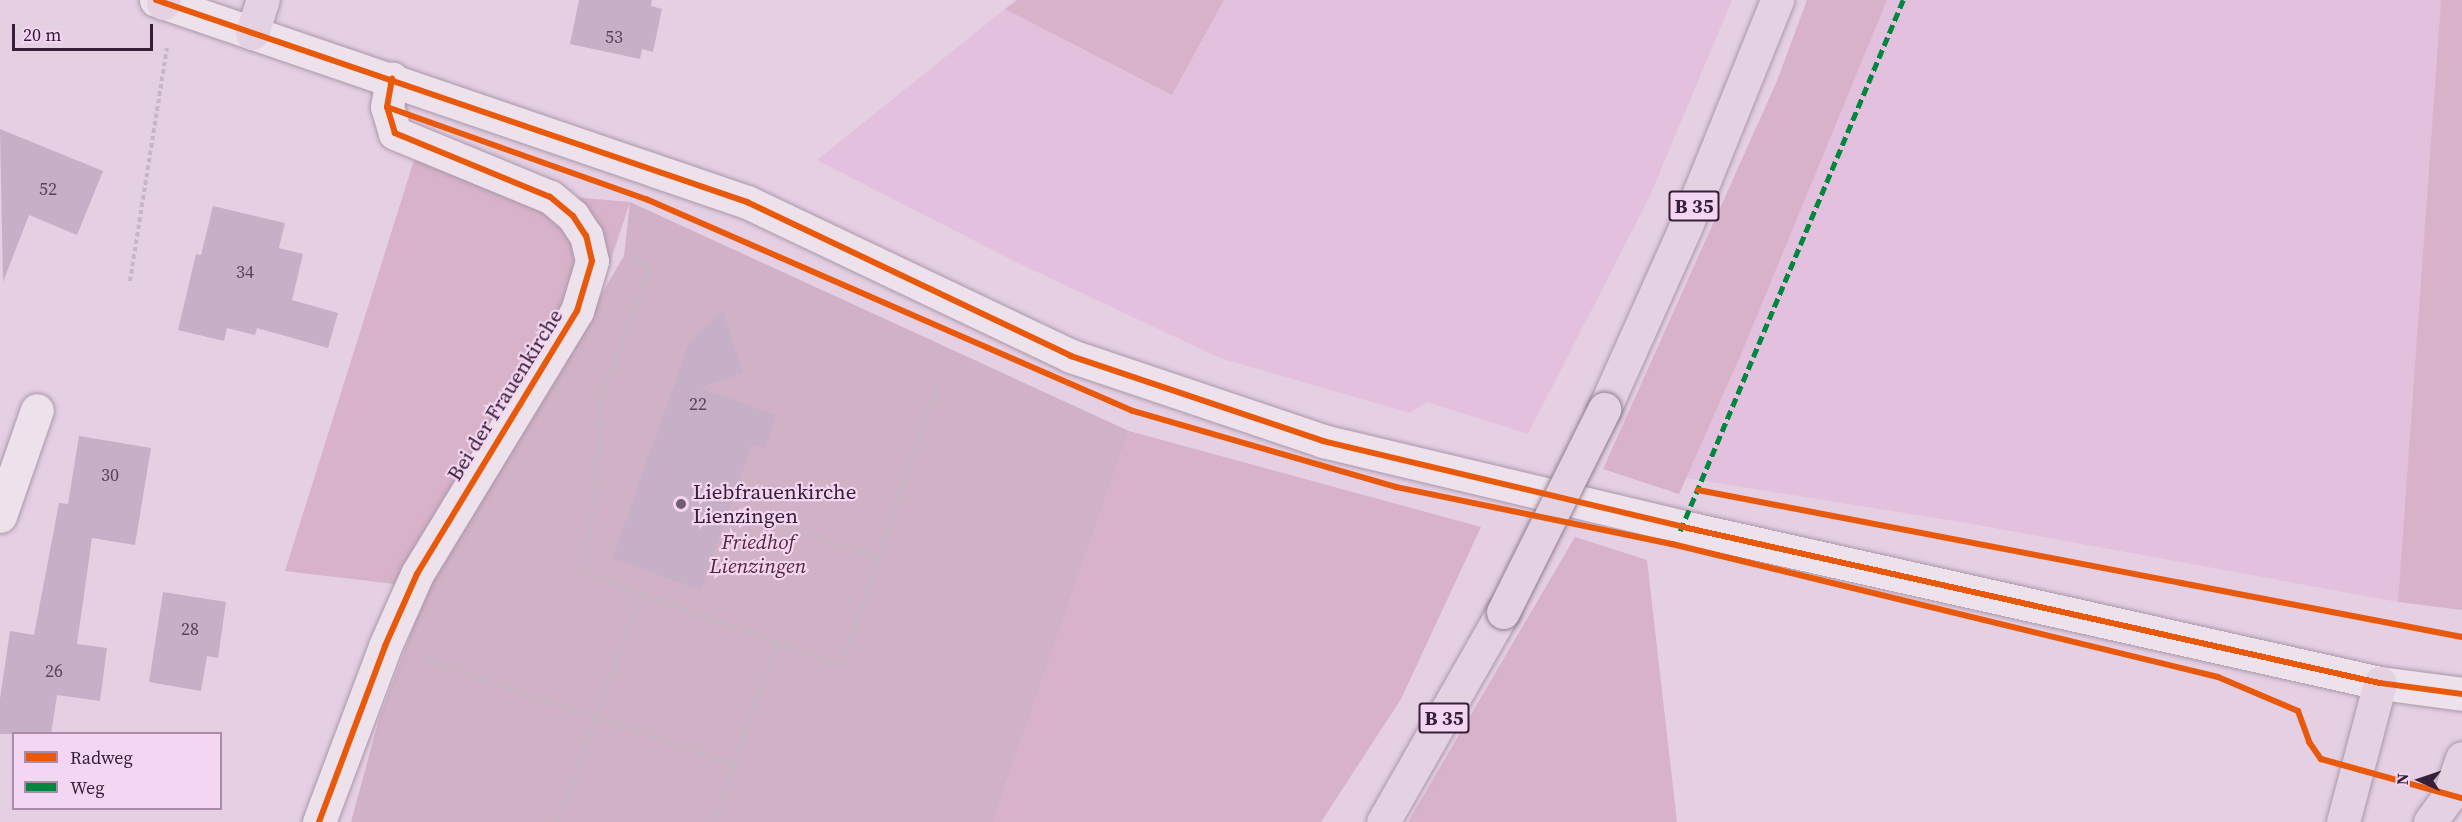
<!DOCTYPE html>
<html>
<head>
<meta charset="utf-8">
<style>
  body { margin:0 }
  #map { position:relative; width:2462px; height:822px; overflow:hidden; background:#e5cfe3; font-family:"Source Serif 4",serif }
  div>[style] { position:absolute }
  .farmland>* { inset:0; background:#e3c0dd }
  .green>* { inset:0; background:#d7b2c9 }
  .cemetery>* { inset:0; background:#d1b1c5 }
  .building>* { inset:0; background:#c6b0c8 }
  .path>* { height:4px; margin-top:-2px; transform-origin:0; background:repeating-linear-gradient(90deg,#c5b7c4 0 4.5px,transparent 0 7.5px) }
  .roads { filter:drop-shadow(0 0 2px #aa98a9) drop-shadow(0 0 2px #aa98a9) }
  .street>* { height:33px; margin:-16.5px; padding:0 16.5px; transform-origin:16.5px; border-radius:16.5px; background:#ede1ec }
  .secondary>* { height:33px; margin:-16.5px; padding:0 16.5px; transform-origin:16.5px; border-radius:16.5px; background:#ede1ec }
  .primary>* { height:33px; margin:-16.5px; padding:0 16.5px; transform-origin:16.5px; border-radius:16.5px; background:#e4d2e3 }
  .bridges { filter:drop-shadow(0 0 2px #8f7f8f) drop-shadow(0 0 2px #8f7f8f) }
  .primary-bridge>* { height:33px; margin:-16.5px; padding:0 16.5px; transform-origin:16.5px; border-radius:16.5px; background:#e4d2e3 }
  .quiet>* { height:4.5px; margin-top:-2.25px; transform-origin:0; background:repeating-linear-gradient(90deg,#00873e 0 9px,transparent 0 13.5px) }
  .cycleway>* { height:6px; margin:-3px; padding:0 3px; transform-origin:3px; border-radius:3px; background:#e8590c }
  .dots>* { width:16px; height:16px; translate:-50% -50%; box-sizing:border-box; border:3px solid #f5d6f2; border-radius:50% }
  span { translate:-50% -50%; white-space:nowrap; text-align:center; line-height:1.15; -webkit-text-stroke:4.5px #f5d6f2; paint-order:stroke }
  .number-label { font-size:18px; color:#5a445d }
  .number-label span { -webkit-text-stroke-width:0 }
  .shield-label span { padding:2px 4px; background:#f5d6f2; border:2px solid; border-radius:4px; -webkit-text-stroke-width:0 }
  .shield-label { font-size:20px; color:#362039; font-weight:700 }
  .street-label { font-size:21px; color:#362039 }
  .poi-label { font-size:21px; color:#362039 }
  .left { translate:0 -50%; text-align:left }
  .park-label { font-size:21px; color:#552738; font-style:italic }
  .legend { position:absolute; left:12px; top:732px; width:210px; height:78px; box-sizing:border-box; background:#f5d6f2; border:2px solid #a98da8; margin:0; padding:8px 10px; list-style:none; font-size:18px; color:#362039 }
  .legend li { display:flex; align-items:center; gap:12px; height:30px }
  .legend b { width:30px; border:2px solid #a98da8 }
  .north { position:absolute; left:2390px; top:750px; width:60px; height:60px; -webkit-text-stroke:4px #f5d6f2; paint-order:stroke; rotate:273deg; font-size:16px; font-weight:700; line-height:24px; text-align:center; color:#362039 }
  .north::after { content:''; display:block; margin:auto; width:21px; height:27px; background:#362039; clip-path:polygon(50% 0,100% 100%,50% 72%,0 100%) }
  .scale { position:absolute; left:12px; top:24px; width:141px; height:27px; box-sizing:border-box; border:3px solid #362039; border-top:0; padding-left:8px; font-size:18px; line-height:21px; white-space:nowrap; color:#362039; -webkit-text-stroke:4px #f5d6f2; paint-order:stroke }
</style>
</head>
<body>
<div id="map">
  <div class="farmland">
    <i style="clip-path:polygon(1224px 0,1732px 0,1649px 198px,1528px 434px,1427px 402px,1410px 413px,1220px 358px,1018px 263px,817px 160px,1005px 9px,1172px 95px)"></i>
    <i style="clip-path:polygon(1887px 0,2441px 0,2398px 602px,1973px 524px,1686px 478px)"></i>
  </div>
  <div class="green">
    <i style="clip-path:polygon(1017px 0,1224px 0,1172px 95px,1005px 9px)"></i>
    <i style="clip-path:polygon(1807px 0,1887px 0,1742px 352px,1679px 494px,1603px 469px,1777px 81px)"></i>
    <i style="clip-path:polygon(2441px 0,2462px 0,2462px 610px,2398px 602px)"></i>
    <i style="clip-path:polygon(415px 157px,514px 192px,630px 202px,598px 299px,428px 588px,285px 571px)"></i>
    <i style="clip-path:polygon(1129px 431px,1481px 527px,1401px 699px,1321px 822px,993px 822px)"></i>
    <i style="clip-path:polygon(1575px 537px,1647px 560px,1677px 822px,1408px 822px)"></i>
  </div>
  <div class="cemetery">
    <i style="clip-path:polygon(630px 202px,1129px 431px,993px 822px,351px 822px,379px 719px,428px 588px,624px 256px)"></i>
  </div>
  <div class="building">
    <i style="clip-path:polygon(579px 0,652px 0,651px 6px,662px 9px,653px 52px,642px 49px,640px 59px,570px 44px)"></i>
    <i style="clip-path:polygon(0 129px,103px 171px,77px 235px,29px 215px,3px 282px)"></i>
    <i style="clip-path:polygon(213px 206px,285px 223px,279px 248px,303px 254px,292px 300px,338px 313px,328px 348px,257px 328px,255px 335px,227px 328px,224px 341px,178px 330px,196px 254px,201px 255px)"></i>
    <i style="clip-path:polygon(723px 310px,743px 373px,700px 388px,776px 415px,765px 449px,752px 444px,701px 590px,612px 559px,689px 343px)"></i>
    <i style="clip-path:polygon(79px 436px,151px 448px,135px 545px,92px 538px,77px 644px,107px 648px,100px 701px,57px 695px,51px 734px,0 734px,0 699px,10px 631px,34px 635px,59px 503px,68px 504px)"></i>
    <i style="clip-path:polygon(163px 592px,226px 602px,218px 658px,207px 656px,201px 691px,149px 682px)"></i>
  </div>
  <div class="path">
    <i style="left:130px;top:281px;width:236px;rotate:-81deg"></i>
    <i style="left:739px;top:512px;width:148px;rotate:18.6deg"></i>
    <i style="left:641px;top:594px;width:145px;rotate:19.7deg"></i>
    <i style="left:778px;top:643px;width:129px;rotate:110deg"></i>
    <i style="left:778px;top:643px;width:68px;rotate:19deg"></i>
    <i style="left:842px;top:665px;width:296px;rotate:-71.1deg"></i>
    <i style="left:423px;top:659px;width:328px;rotate:18.7deg"></i>
    <i style="left:734px;top:764px;width:61px;rotate:109deg"></i>
    <i style="left:558px;top:822px;width:243px;rotate:-70deg"></i>
    <i style="left:641px;top:594px;width:58px;rotate:-158.7deg"></i>
    <i style="left:587px;top:573px;width:181px;rotate:-84.9deg"></i>
    <i style="left:603px;top:393px;width:135px;rotate:-69.7deg"></i>
    <i style="left:650px;top:266px;width:19px;rotate:-159deg"></i>
  </div>
  <div class="roads">
    <div class="street">
      <i style="left:0;top:516px;width:112px;rotate:-70.8deg"></i>
      <i style="left:319px;top:822px;width:188px;rotate:-69.4deg"></i>
      <i style="left:385px;top:646px;width:79px;rotate:-66deg"></i>
      <i style="left:417px;top:574px;width:308px;rotate:-58.7deg"></i>
      <i style="left:577px;top:311px;width:52px;rotate:-73.3deg"></i>
      <i style="left:592px;top:261px;width:26px;rotate:-103deg"></i>
      <i style="left:586px;top:236px;width:24px;rotate:-123deg"></i>
      <i style="left:573px;top:216px;width:30px;rotate:-140deg"></i>
      <i style="left:550px;top:197px;width:168px;rotate:-157.6deg"></i>
      <i style="left:395px;top:133px;width:27px;rotate:-107deg"></i>
      <i style="left:387px;top:107px;width:29px;rotate:-80deg"></i>
    </div>
    <div class="secondary">
      <i style="left:156px;top:0;width:625px;rotate:18.87deg"></i>
      <i style="left:747px;top:202px;width:359px;rotate:25.4deg"></i>
      <i style="left:1071px;top:356px;width:266px;rotate:18.6deg"></i>
      <i style="left:1323px;top:441px;width:370px;rotate:13.4deg"></i>
      <i style="left:1683px;top:527px;width:714px;rotate:12.62deg"></i>
      <i style="left:2380px;top:683px;width:83px;rotate:7.6deg"></i>
    </div>
    <div class="primary">
      <i style="left:163px;top:3px;width:3px;rotate:-72deg"></i>
      <i style="left:252px;top:33px;width:35px;rotate:-72deg"></i>
      <i style="left:1604px;top:409px;width:198px;rotate:-65.9deg"></i>
      <i style="left:1685px;top:228px;width:246px;rotate:-68deg"></i>
      <i style="left:1383px;top:822px;width:242px;rotate:-60.3deg"></i>
      <i style="left:2343px;top:822px;width:144px;rotate:-75.1deg"></i>
      <i style="left:2430px;top:822px;width:32px;rotate:-54deg"></i>
      <i style="left:2449px;top:796px;width:40px;rotate:-71.1deg"></i>
    </div>
  </div>
  <div class="bridges">
    <div class="primary-bridge">
      <i style="left:1503px;top:612px;width:227px;rotate:-63.5deg"></i>
    </div>
  </div>
  <div class="quiet">
    <i style="left:1680px;top:531px;width:576px;rotate:-67.22deg"></i>
  </div>
  <div class="cycleway">
    <i style="left:156px;top:0;width:625px;rotate:18.87deg"></i>
    <i style="left:747px;top:202px;width:359px;rotate:25.4deg"></i>
    <i style="left:1071px;top:356px;width:266px;rotate:18.6deg"></i>
    <i style="left:1323px;top:441px;width:370px;rotate:13.4deg"></i>
    <i style="left:1683px;top:527px;width:714px;rotate:12.62deg"></i>
    <i style="left:2380px;top:683px;width:83px;rotate:7.6deg"></i>
    <i style="left:387px;top:107px;width:275px;rotate:19.6deg"></i>
    <i style="left:646px;top:199px;width:531px;rotate:23.52deg"></i>
    <i style="left:1133px;top:411px;width:274px;rotate:16.1deg"></i>
    <i style="left:1396px;top:487px;width:282px;rotate:11.7deg"></i>
    <i style="left:1672px;top:544px;width:562px;rotate:13.69deg"></i>
    <i style="left:2218px;top:677px;width:87px;rotate:23deg"></i>
    <i style="left:2298px;top:711px;width:33px;rotate:70deg"></i>
    <i style="left:2309px;top:742px;width:21px;rotate:55deg"></i>
    <i style="left:2321px;top:759px;width:146px;rotate:15.5deg"></i>
    <i style="left:1698px;top:490px;width:778px;rotate:10.89deg"></i>
    <i style="left:319px;top:822px;width:188px;rotate:-69.4deg"></i>
    <i style="left:385px;top:646px;width:79px;rotate:-66deg"></i>
    <i style="left:417px;top:574px;width:308px;rotate:-58.7deg"></i>
    <i style="left:577px;top:311px;width:52px;rotate:-73.3deg"></i>
    <i style="left:592px;top:261px;width:26px;rotate:-103deg"></i>
    <i style="left:586px;top:236px;width:24px;rotate:-123deg"></i>
    <i style="left:573px;top:216px;width:30px;rotate:-140deg"></i>
    <i style="left:550px;top:197px;width:168px;rotate:-157.6deg"></i>
    <i style="left:395px;top:133px;width:27px;rotate:-107deg"></i>
    <i style="left:387px;top:107px;width:29px;rotate:-80deg"></i>
  </div>
  <div class="dots">
    <i style="left:681px;top:504px;background:#735d74"></i>
  </div>
  <div class="number-label">
    <span style="left:614px;top:37px">53</span>
    <span style="left:48px;top:189px">52</span>
    <span style="left:245px;top:272px">34</span>
    <span style="left:698px;top:404px">22</span>
    <span style="left:110px;top:475px">30</span>
    <span style="left:190px;top:629px">28</span>
    <span style="left:54px;top:671px">26</span>
  </div>
  <div class="shield-label">
    <span style="left:1694px;top:206px">B 35</span>
    <span style="left:1444px;top:718px">B 35</span>
  </div>
  <div class="street-label">
    <span style="left:505px;top:395px;rotate:-58deg">Bei der Frauenkirche</span>
  </div>
  <div class="poi-label">
    <span class="left" style="left:693px;top:504px">Liebfrauenkirche<br>Lienzingen</span>
  </div>
  <div class="park-label">
    <span style="left:758px;top:554px">Friedhof<br>Lienzingen</span>
  </div>
  <ul class="legend">
  <li><b style="height:8px;background:#e8590c"></b>Radweg</li>
  <li><b style="height:8px;background:#00873e"></b>Weg</li>
  </ul>
  <div class="north">N</div>
  <div class="scale">20 m</div>
</div>
</body>
</html>
